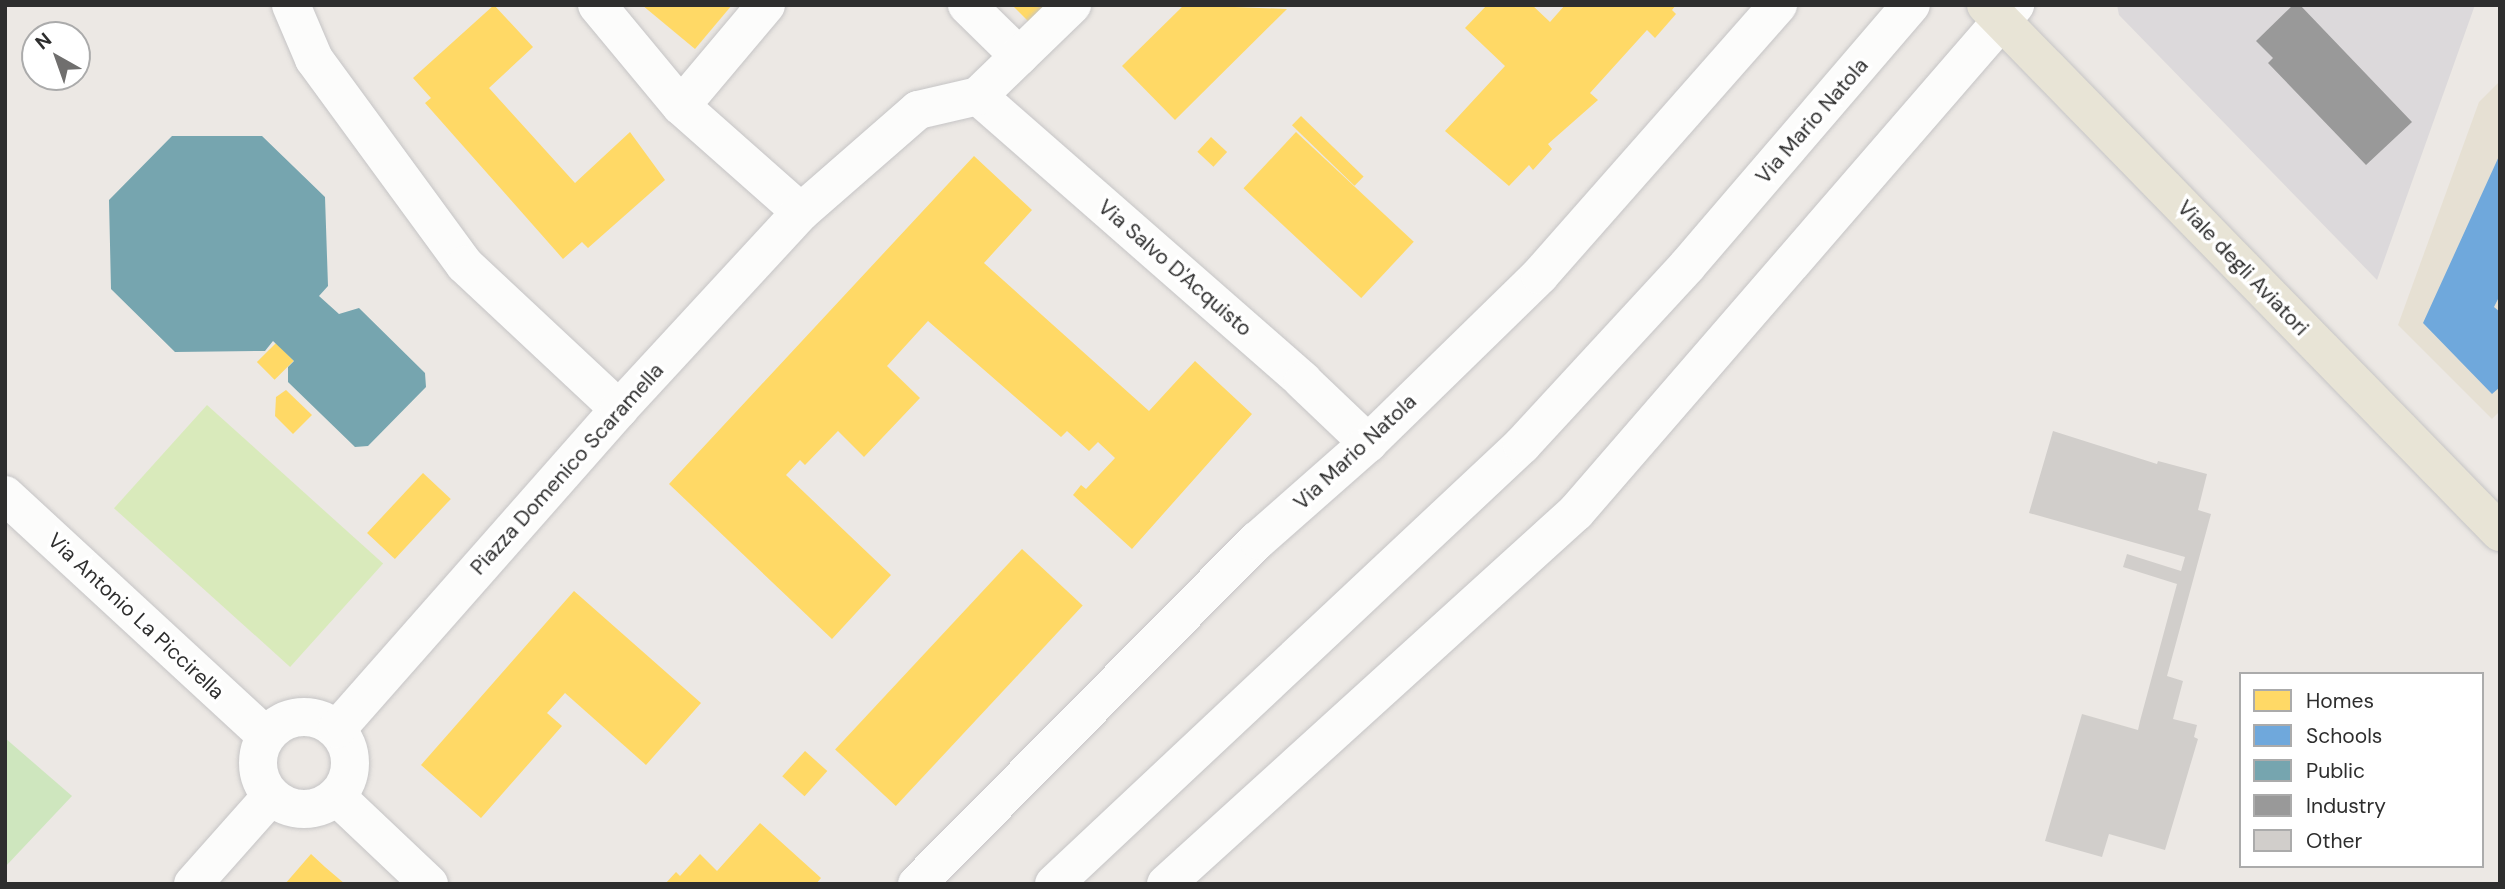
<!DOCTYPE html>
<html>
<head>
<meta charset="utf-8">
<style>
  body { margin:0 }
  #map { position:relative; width:2505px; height:889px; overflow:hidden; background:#ece8e4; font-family:"DM Sans",sans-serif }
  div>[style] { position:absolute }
  .industrial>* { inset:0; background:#dcd9db }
  .education>* { inset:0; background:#e6e0d3 }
  .green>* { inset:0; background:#cee6be }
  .pitch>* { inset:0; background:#d9eabb; transform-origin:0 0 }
  .homes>* { inset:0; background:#ffd966; transform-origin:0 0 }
  .schools>* { inset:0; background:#6fa8dc }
  .public>* { inset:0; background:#76a5af }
  .industry>* { inset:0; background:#999 }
  .building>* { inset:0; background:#d1cecb }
  .roads { filter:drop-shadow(0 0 2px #c5c4c5) drop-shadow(0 0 2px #c5c4c5) }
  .minor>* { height:38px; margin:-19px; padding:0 19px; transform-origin:19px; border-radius:19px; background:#fcfcfb }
  .minor>.ring { margin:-19px; padding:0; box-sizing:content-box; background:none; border:38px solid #fcfcfb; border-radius:50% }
  .major>* { height:38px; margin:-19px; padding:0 19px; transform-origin:19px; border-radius:19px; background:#e8e4d6 }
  span { translate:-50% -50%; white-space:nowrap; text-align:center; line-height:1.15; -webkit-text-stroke:7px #fff; paint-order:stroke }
  .street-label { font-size:21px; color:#2e2e2e }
  .frame { position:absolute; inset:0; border:7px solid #2e2e2e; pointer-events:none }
  .legend { position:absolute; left:2239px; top:672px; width:245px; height:196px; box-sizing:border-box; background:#fff; border:2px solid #ababab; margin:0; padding:9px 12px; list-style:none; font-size:21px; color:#2e2e2e }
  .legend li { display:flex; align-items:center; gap:14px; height:35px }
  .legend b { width:35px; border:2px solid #ababab }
  .north { position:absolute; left:21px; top:21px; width:70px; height:70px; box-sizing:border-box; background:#fff; border:2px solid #ababab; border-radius:50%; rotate:320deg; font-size:19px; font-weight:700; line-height:28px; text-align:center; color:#2e2e2e }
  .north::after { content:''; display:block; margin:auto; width:24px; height:32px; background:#706f6e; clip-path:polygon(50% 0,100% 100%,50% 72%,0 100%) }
</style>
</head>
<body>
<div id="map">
  <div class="industrial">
    <i style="clip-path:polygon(2117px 5px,2475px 5px,2377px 280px,2119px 15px)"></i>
  </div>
  <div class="education">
    <i style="clip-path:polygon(2500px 81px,2500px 411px,2492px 419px,2398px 325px,2479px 102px)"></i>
  </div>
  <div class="green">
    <i style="clip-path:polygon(5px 738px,72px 796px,5px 867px)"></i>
  </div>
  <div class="pitch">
    <i style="left:207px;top:405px;width:237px;height:139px;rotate:42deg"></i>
  </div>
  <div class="homes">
    <i style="clip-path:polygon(494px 5px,533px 47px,489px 88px,575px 183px,630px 132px,665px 180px,588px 248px,582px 242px,563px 259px,425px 103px,431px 98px,413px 78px)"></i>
    <i style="clip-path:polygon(642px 5px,732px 5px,695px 49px)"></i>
    <i style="clip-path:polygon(1012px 5px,1047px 5px,1030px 23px)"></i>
    <i style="clip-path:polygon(1184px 5px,1287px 9px,1175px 120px,1122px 66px)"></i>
    <i style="clip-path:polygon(1487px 5px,1532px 5px,1550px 22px,1565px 5px,1676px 5px,1672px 10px,1676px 14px,1655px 38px,1647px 30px,1590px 93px,1598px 100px,1548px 144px,1552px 149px,1533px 170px,1529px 165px,1509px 186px,1445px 131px,1505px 66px,1465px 28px)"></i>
    <i style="left:1301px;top:116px;width:87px;height:13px;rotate:44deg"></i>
    <i style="left:1296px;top:132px;width:161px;height:77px;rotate:43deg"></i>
    <i style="left:1211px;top:137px;width:22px;height:20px;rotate:43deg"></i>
    <i style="clip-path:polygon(974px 156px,1032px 210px,984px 263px,1149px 411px,1195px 361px,1252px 414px,1132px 549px,1073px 495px,1081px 485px,1086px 489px,1115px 458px,1098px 442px,1089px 451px,1067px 431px,1061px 437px,928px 321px,887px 366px,920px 398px,864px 457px,838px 431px,805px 465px,800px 460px,786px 475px,891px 575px,832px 639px,669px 484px)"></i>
    <i style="left:276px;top:343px;width:25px;height:27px;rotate:45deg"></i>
    <i style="clip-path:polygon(286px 390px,312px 415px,293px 434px,275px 416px,276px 397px)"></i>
    <i style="left:423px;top:473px;width:38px;height:82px;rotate:43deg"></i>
    <i style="left:1022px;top:549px;width:83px;height:274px;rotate:43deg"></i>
    <i style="clip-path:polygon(574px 591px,701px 703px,646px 765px,565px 693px,547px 713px,562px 726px,481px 818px,421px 765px)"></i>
    <i style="left:805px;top:751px;width:30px;height:34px;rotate:42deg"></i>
    <i style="clip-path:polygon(760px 823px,821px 878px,816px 884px,665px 884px,676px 872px,680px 876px,700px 854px,717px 871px)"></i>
    <i style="clip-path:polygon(311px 854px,325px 867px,345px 884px,285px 884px)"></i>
  </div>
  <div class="schools">
    <i style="clip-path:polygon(2500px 154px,2500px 295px,2494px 307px,2500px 312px,2500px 387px,2492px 394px,2423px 323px)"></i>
  </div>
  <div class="public">
    <i style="clip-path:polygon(172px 136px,262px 136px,325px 197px,328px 286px,319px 296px,339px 314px,359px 308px,425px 373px,426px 387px,368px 446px,355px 447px,288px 382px,288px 367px,294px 361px,273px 341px,265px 351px,175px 352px,111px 289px,109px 200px)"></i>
  </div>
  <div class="industry">
    <i style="clip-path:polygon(2293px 5px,2300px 5px,2412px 122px,2366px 165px,2268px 63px,2273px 58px,2256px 41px)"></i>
  </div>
  <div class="building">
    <i style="clip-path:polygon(2053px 431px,2157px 464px,2158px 461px,2207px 474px,2198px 510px,2211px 514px,2167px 676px,2183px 681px,2173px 719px,2197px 725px,2194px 737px,2198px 739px,2165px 850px,2109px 834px,2102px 857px,2045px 841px,2082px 714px,2138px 730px,2140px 721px,2177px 584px,2123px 567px,2127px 554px,2181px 571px,2185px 557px,2029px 513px)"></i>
  </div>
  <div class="roads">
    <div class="minor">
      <i style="left:291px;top:5px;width:59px;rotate:66.9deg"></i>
      <i style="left:314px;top:59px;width:255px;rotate:53.8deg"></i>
      <i style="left:465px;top:265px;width:211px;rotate:43.1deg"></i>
      <i style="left:597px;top:5px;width:131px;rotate:50.3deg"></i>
      <i style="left:766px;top:5px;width:132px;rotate:130.1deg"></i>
      <i style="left:681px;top:106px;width:160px;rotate:41.5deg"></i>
      <i style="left:967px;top:5px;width:73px;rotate:44.4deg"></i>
      <i style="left:978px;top:96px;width:432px;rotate:41.2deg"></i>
      <i style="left:1303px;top:381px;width:90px;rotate:43.6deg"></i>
      <i style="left:978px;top:96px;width:131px;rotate:-44.1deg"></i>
      <i style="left:5px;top:495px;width:355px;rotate:42.7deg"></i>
      <i class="ring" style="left:258px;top:717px;width:54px;height:54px"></i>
      <i style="left:337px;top:729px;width:427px;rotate:-48.6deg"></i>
      <i style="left:619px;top:409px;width:268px;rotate:-47.3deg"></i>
      <i style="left:801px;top:212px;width:155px;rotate:-41.1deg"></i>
      <i style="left:918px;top:110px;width:62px;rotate:-13.1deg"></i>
      <i style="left:336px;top:796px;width:128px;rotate:43.4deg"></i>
      <i style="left:193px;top:884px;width:118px;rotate:-48.4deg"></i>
      <i style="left:917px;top:884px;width:484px;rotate:-45.3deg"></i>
      <i style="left:1258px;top:540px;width:147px;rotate:-41.4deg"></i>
      <i style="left:1368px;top:443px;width:240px;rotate:-44.3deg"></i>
      <i style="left:1540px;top:275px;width:360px;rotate:-48.6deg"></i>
      <i style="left:1054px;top:884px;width:642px;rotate:-43.17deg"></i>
      <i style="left:1522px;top:445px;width:243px;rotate:-47.3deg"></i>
      <i style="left:1687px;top:266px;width:344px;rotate:-49.4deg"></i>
      <i style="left:1166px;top:884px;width:554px;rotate:-42.22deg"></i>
      <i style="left:1576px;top:512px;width:671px;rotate:-49.11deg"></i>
    </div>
    <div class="major">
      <i style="left:1986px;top:5px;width:736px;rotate:45.72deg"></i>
    </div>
  </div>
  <div class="street-label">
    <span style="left:1812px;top:121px;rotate:-49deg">Via Mario Natola</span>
    <span style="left:1175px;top:268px;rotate:41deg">Via Salvo D'Acquisto</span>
    <span style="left:2243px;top:268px;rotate:46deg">Viale degli Aviatori</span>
    <span style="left:1355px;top:452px;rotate:-43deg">Via Mario Natola</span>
    <span style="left:567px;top:469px;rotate:-48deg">Piazza Domenico Scaramella</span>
    <span style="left:136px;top:616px;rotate:43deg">Via Antonio La Piccirella</span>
  </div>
  <div class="frame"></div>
  <ul class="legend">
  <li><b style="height:19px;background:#ffd966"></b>Homes</li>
  <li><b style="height:19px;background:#6fa8dc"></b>Schools</li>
  <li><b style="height:19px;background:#76a5af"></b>Public</li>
  <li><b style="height:19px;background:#999"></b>Industry</li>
  <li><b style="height:19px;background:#d1cecb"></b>Other</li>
  </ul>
  <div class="north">N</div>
</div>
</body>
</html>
